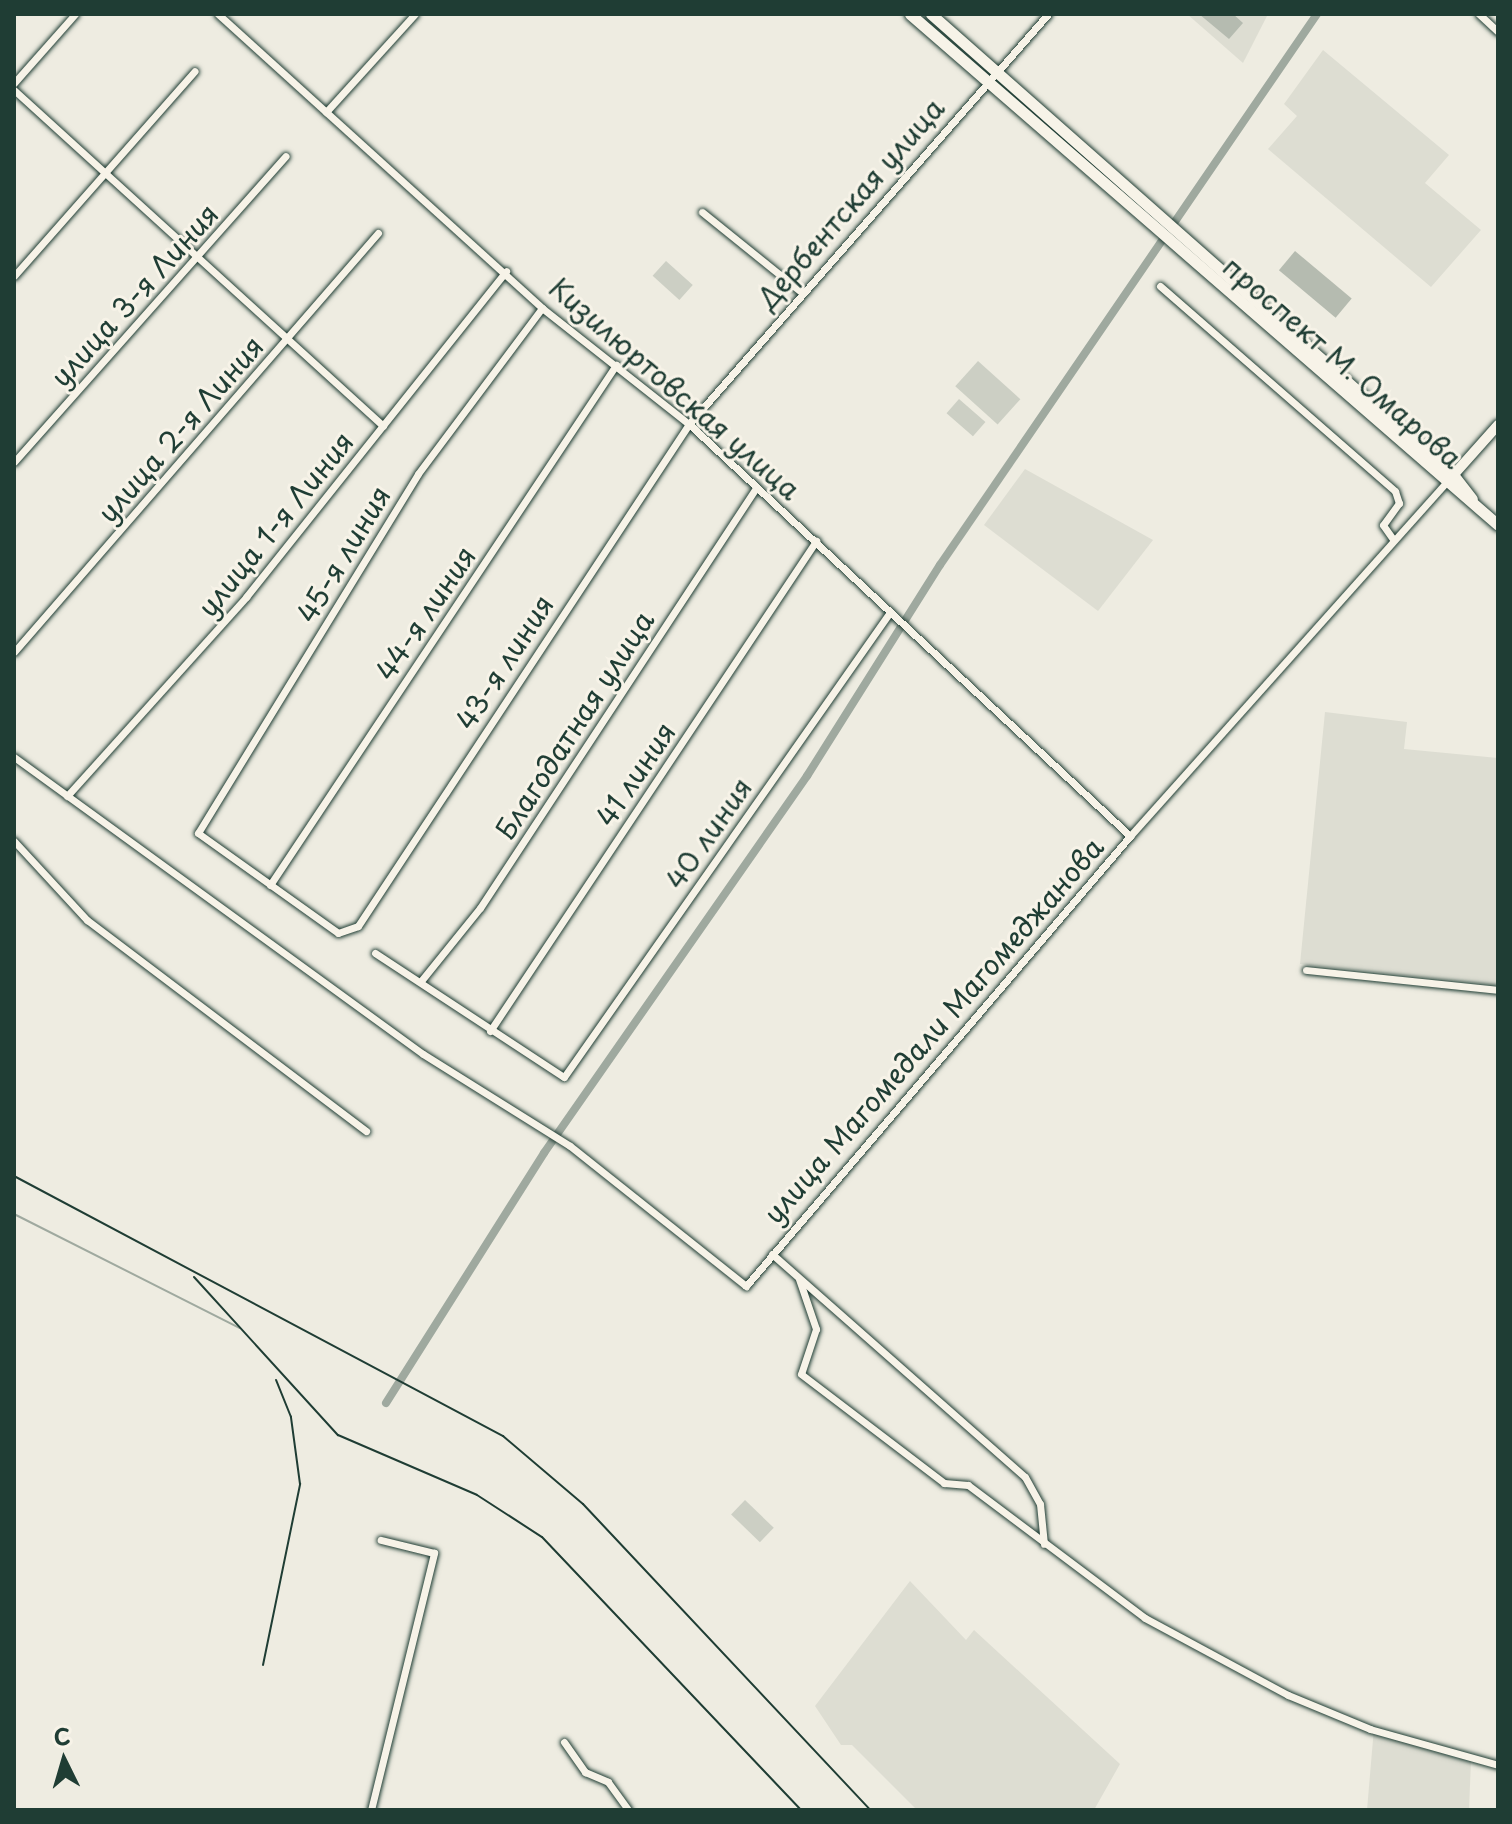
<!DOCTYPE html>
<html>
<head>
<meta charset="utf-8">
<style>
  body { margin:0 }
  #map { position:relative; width:1512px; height:1824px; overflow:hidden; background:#eeece1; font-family:"Playpen Sans",sans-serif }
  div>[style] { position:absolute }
  .built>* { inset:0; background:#ddddd2 }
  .green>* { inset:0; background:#cccfc4; transform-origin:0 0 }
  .stream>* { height:2px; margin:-1px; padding:0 1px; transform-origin:1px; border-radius:1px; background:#9fa99f }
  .canal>* { height:8px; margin:-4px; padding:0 4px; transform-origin:4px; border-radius:4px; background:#9fa99f }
  .building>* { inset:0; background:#b5bbb0; transform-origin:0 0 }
  .roads { filter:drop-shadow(0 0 2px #1f3d34) drop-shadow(0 0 2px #1f3d34) }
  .minor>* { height:7px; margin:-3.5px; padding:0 3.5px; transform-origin:3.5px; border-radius:3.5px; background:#f7f3e8 }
  .secondary>* { height:10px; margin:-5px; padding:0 5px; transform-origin:5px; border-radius:5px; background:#f7f3e8 }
  .primary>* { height:11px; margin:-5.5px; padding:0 5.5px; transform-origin:5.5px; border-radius:5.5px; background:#f7f3e8 }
  .rail>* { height:2px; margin:-1px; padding:0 1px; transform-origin:1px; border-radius:1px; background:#1f3d34 }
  span { translate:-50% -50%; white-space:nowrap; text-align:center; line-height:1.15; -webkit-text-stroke:6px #f7f3e8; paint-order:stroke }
  .street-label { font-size:28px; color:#1f3d34 }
  .frame { position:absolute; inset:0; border:16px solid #1f3d34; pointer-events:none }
  .north { position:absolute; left:24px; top:1720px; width:80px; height:80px; -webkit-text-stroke:6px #f7f3e8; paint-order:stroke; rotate:355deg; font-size:22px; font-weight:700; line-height:32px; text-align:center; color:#1f3d34 }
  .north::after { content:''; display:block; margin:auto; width:28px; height:36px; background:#1f3d34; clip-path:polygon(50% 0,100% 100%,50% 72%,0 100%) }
</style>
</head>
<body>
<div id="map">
  <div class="built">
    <i style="clip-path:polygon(1187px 14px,1268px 14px,1243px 63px)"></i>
    <i style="clip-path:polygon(1323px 50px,1449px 155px,1425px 183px,1481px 230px,1431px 287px,1268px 149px,1297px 116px,1284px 104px)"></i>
    <i style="clip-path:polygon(1025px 469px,1153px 540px,1098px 611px,984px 525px)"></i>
    <i style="clip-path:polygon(1325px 712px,1407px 722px,1404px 749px,1498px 758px,1498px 985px,1300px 964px)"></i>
    <i style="clip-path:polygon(910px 1581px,966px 1640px,974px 1630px,1120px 1764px,1094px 1810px,917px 1810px,852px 1745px,841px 1745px,815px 1706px)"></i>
    <i style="clip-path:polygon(1374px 1728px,1471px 1760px,1469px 1810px,1367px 1810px)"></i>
  </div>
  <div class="green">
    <i style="left:666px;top:261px;width:36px;height:20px;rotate:42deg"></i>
    <i style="left:978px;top:361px;width:57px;height:34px;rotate:42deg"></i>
    <i style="left:959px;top:399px;width:35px;height:19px;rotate:41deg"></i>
    <i style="left:745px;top:1500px;width:40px;height:20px;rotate:44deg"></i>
  </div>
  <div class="stream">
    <i style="left:14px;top:1214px;width:253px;rotate:26.8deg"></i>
  </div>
  <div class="canal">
    <i style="left:386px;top:1403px;width:296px;rotate:-57.7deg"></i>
    <i style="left:544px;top:1153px;width:460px;rotate:-55.1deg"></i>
    <i style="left:807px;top:776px;width:249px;rotate:-57.8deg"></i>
    <i style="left:940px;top:565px;width:668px;rotate:-55.62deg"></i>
  </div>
  <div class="building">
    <i style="clip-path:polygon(1199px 14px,1233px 14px,1243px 23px,1229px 39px)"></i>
    <i style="left:1295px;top:251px;width:74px;height:25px;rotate:40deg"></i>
  </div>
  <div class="roads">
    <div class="minor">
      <i style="left:218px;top:14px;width:438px;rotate:42.2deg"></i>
      <i style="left:542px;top:308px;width:187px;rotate:38.3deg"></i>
      <i style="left:689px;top:424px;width:604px;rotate:43.05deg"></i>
      <i style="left:1479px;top:14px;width:26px;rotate:43deg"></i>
      <i style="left:14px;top:83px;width:92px;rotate:-48.5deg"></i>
      <i style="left:14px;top:90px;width:499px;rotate:42.3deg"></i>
      <i style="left:326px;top:112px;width:132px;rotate:-47.8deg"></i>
      <i style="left:702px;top:212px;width:126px;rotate:38.9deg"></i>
      <i style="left:14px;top:276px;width:273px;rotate:-48.6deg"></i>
      <i style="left:1160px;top:286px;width:312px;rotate:41.1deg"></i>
      <i style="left:1395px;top:491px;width:13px;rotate:72deg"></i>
      <i style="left:1399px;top:503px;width:27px;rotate:126deg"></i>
      <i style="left:1383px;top:525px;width:16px;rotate:55deg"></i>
      <i style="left:542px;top:308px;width:207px;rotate:126.8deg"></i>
      <i style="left:418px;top:474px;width:421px;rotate:121.5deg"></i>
      <i style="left:198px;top:833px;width:172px;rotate:35.5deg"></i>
      <i style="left:338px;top:933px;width:21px;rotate:-19deg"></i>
      <i style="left:358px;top:926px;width:601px;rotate:-56.6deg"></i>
      <i style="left:689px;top:424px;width:545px;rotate:-48.79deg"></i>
      <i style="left:14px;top:462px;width:409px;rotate:-48.4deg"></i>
      <i style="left:14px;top:652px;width:555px;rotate:-49.02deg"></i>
      <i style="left:14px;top:757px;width:505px;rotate:35.99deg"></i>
      <i style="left:423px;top:1054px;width:173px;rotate:32deg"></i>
      <i style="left:570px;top:1146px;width:225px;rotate:38.5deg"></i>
      <i style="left:746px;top:1286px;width:592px;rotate:-49.52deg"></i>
      <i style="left:1130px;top:836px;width:472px;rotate:-48.2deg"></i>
      <i style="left:67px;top:796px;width:268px;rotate:-48deg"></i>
      <i style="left:246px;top:597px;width:417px;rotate:-51.4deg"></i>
      <i style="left:14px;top:841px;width:108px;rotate:47.3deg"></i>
      <i style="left:87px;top:920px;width:350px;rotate:37.1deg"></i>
      <i style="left:270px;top:885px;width:625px;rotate:-56.36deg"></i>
      <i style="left:375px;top:953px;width:226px;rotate:33.3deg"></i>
      <i style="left:564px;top:1077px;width:564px;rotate:-54.96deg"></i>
      <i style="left:1306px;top:970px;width:193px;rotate:5.9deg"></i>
      <i style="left:421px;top:981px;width:94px;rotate:-51.1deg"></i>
      <i style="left:480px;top:908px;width:503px;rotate:-56.69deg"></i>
      <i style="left:490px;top:1031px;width:589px;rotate:-56.36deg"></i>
      <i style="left:772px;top:1254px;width:337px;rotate:41.4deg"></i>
      <i style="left:1025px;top:1477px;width:31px;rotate:61deg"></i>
      <i style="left:1040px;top:1504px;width:40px;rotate:84.3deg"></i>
      <i style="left:799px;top:1279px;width:53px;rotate:71.2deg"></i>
      <i style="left:816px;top:1329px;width:47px;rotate:108.4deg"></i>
      <i style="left:801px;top:1374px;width:180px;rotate:37.3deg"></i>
      <i style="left:944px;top:1483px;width:24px;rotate:5deg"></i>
      <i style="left:968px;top:1485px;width:221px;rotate:36.9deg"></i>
      <i style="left:1145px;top:1618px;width:162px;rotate:28.3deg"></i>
      <i style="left:1288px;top:1695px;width:89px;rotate:22.5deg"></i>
      <i style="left:1370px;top:1729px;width:133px;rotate:15.7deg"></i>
      <i style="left:564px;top:1742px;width:37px;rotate:55deg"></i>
      <i style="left:585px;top:1772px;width:25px;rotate:23deg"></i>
      <i style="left:608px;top:1782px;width:34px;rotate:54deg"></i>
      <i style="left:371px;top:1810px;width:265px;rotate:-76.2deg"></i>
      <i style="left:434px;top:1553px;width:55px;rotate:-166.2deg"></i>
    </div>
    <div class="secondary">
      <i style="left:1449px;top:480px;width:74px;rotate:-48.3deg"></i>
    </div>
    <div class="primary">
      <i style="left:910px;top:14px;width:779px;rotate:40.99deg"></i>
      <i style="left:931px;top:14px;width:698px;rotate:41.46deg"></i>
      <i style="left:1454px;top:476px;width:29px;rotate:52deg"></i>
    </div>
  </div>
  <div class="rail">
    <i style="left:14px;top:1176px;width:554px;rotate:28deg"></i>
    <i style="left:503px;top:1436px;width:105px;rotate:40.4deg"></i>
    <i style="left:583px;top:1504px;width:420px;rotate:46.8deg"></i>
    <i style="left:194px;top:1277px;width:214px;rotate:47.7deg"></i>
    <i style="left:338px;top:1435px;width:151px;rotate:23.3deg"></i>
    <i style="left:477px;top:1495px;width:77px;rotate:32.9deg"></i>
    <i style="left:542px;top:1537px;width:376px;rotate:46.5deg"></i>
    <i style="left:263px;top:1665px;width:185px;rotate:-78.4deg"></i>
    <i style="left:300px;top:1484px;width:68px;rotate:-97.7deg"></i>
    <i style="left:291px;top:1417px;width:40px;rotate:-112deg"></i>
  </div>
  <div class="street-label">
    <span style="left:850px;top:203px;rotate:-49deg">Дербентская улица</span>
    <span style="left:134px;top:295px;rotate:-48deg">улица 3-я Линия</span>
    <span style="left:1343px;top:362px;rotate:41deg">проспект М. Омарова</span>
    <span style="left:675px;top:388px;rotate:41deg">Кизилюртовская улица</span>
    <span style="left:180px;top:429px;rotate:-49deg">улица 2-я Линия</span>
    <span style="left:275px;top:524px;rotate:-51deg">улица 1-я Линия</span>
    <span style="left:343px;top:554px;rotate:-59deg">45-я линия</span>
    <span style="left:425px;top:613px;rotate:-56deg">44-я линия</span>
    <span style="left:504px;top:662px;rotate:-57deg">43-я линия</span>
    <span style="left:574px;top:725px;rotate:-57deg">Благодатная улица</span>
    <span style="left:635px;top:774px;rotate:-56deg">41 линия</span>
    <span style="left:708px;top:833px;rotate:-55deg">40 линия</span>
    <span style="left:933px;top:1030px;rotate:-49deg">улица Магомедали Магомеджановa</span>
  </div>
  <div class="frame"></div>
  <div class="north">С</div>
</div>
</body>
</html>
